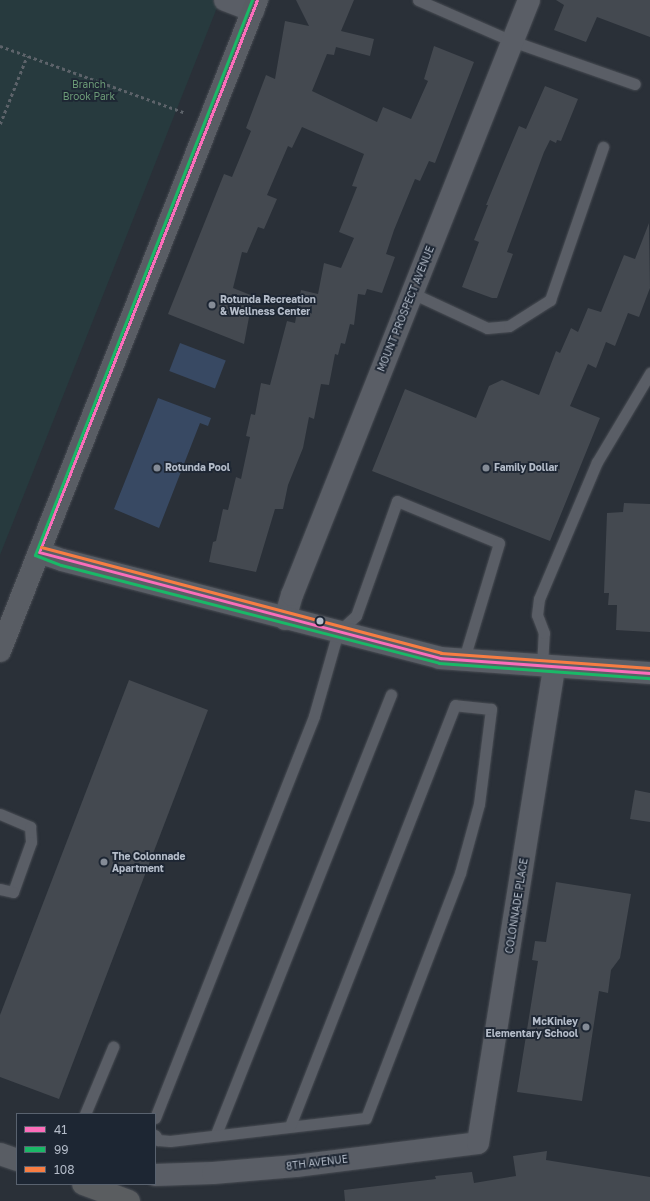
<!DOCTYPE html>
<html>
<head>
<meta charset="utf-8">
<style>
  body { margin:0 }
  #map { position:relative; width:650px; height:1201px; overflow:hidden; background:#2a3038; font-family:"Golos Text",sans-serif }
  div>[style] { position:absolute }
  .green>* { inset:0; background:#273a3e }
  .water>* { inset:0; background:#384963; transform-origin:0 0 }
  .building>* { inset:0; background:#444950 }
  .path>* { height:2.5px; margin-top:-1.25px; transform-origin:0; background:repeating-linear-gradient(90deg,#5d636a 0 3px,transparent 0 6px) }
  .roads { filter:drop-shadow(0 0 1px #484c53) drop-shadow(0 0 1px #484c53) }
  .service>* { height:11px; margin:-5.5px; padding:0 5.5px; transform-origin:5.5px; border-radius:5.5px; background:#5a5e66 }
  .minor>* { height:22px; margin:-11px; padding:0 11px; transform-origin:11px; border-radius:11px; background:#5a5e66 }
  .tertiary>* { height:22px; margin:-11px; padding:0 11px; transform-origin:11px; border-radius:11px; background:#5a5e66 }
  .secondary>* { height:22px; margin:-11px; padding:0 11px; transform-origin:11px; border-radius:11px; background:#595d64 }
  .motorway>* { height:22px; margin:-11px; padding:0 11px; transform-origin:11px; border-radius:11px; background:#5a5d60 }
  .bus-1>* { height:3px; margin:-1.5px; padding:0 1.5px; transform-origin:1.5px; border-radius:1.5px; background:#fb6dba }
  .bus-2>* { height:3px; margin:-1.5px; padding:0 1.5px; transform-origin:1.5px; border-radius:1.5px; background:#1ab867 }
  .bus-3>* { height:3px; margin:-1.5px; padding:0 1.5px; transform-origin:1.5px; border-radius:1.5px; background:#f77d43 }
  .dots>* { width:11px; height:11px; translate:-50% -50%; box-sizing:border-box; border:2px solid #1d2633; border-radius:50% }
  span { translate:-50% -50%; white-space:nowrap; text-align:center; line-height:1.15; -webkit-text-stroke:3.5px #1d2633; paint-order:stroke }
  .park-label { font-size:10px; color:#6b9a76 }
  .poi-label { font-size:10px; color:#b4bcc9; font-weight:700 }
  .left { translate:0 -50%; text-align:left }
  .right { translate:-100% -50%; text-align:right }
  .street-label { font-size:10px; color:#b4bcc9 }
  .legend { position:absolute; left:16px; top:1113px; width:140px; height:72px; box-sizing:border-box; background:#1d2633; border:1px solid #59626f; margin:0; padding:5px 7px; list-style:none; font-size:12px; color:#b4bcc9 }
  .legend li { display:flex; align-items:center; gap:8px; height:20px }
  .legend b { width:20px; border:1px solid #59626f }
</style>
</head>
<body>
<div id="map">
  <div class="green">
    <i style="clip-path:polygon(0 0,220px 0,0 555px)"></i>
  </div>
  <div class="water">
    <i style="left:180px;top:343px;width:49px;height:30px;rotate:21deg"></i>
    <i style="clip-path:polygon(158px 398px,211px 418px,208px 426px,200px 423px,159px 528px,114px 509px)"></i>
  </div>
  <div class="building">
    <i style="clip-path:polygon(296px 0,354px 0,341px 31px,374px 39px,370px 56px,336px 47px,334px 55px,327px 54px,312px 91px,377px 122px,383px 107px,411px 119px,428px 81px,424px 79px,434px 46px,474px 62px,435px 163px,429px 161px,420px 181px,415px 179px,394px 230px,386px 254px,395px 257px,382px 293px,367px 289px,365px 295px,358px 294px,354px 325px,350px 324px,345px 344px,341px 343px,338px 355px,335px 354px,329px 385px,321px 384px,314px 419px,309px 417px,303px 448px,288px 485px,283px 509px,275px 509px,256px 572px,209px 562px,213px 542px,216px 541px,223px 509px,228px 510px,236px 477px,241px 479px,250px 437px,246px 436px,251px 414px,255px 415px,261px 383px,270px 385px,287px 321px,295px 323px,301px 290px,318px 294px,324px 263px,341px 268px,354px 238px,339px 232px,357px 187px,352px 186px,364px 154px,302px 127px,292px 148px,288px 146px,267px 195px,277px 199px,264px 229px,258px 227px,247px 253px,242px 252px,233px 288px,253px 296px,244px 344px,168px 314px,224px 174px,232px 177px,251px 131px,246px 128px,266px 75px,275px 79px,285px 21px,309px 26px)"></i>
    <i style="clip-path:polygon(556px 0,650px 0,650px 37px,597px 17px,586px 42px,554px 30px,564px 5px)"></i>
    <i style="clip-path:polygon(545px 86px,578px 99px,561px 141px,557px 140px,556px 143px,550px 140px,544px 152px,507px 252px,513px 254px,497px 298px,492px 298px,462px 287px,479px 242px,474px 240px,488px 205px,486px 205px,500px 171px,519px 126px,526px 129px)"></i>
    <i style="clip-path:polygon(649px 223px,650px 288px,639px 317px,628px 313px,615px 346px,606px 342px,596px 368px,588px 364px,570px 406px,600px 418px,550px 541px,372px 471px,405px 389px,476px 418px,489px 386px,502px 380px,539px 395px,556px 351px,560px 353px,571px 328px,578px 332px,588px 308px,601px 312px,624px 255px,635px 259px)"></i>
    <i style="clip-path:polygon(624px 503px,650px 504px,650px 632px,616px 630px,617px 605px,608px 605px,609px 593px,604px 593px,607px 513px,623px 512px)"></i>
    <i style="clip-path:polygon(129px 680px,208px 710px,59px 1099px,0 1077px,0 1015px)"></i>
    <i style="clip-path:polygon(635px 790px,650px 793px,650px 822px,630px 819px)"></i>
    <i style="clip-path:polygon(556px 882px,631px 894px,620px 958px,611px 970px,608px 993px,599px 991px,582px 1101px,517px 1092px,538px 961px,532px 960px,535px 941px,546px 942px)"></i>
    <i style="clip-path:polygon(547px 1151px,546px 1160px,650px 1177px,650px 1201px,345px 1201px,344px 1190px,436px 1179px,435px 1176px,472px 1172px,474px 1183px,516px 1176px,513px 1156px)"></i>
  </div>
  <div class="path">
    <i style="left:0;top:46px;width:195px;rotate:19.8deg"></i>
    <i style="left:0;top:124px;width:73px;rotate:-68.3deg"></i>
  </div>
  <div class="roads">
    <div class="service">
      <i style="left:418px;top:0;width:103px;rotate:23.6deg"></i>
      <i style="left:512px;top:41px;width:130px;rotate:19.3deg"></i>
      <i style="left:412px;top:293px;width:83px;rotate:25deg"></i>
      <i style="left:487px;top:328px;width:22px;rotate:-5deg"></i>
      <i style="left:509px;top:326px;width:49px;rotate:-32.4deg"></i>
      <i style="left:550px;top:300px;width:162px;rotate:-70.9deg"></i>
      <i style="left:542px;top:667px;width:34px;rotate:-87deg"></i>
      <i style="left:544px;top:633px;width:19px;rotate:-111deg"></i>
      <i style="left:537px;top:615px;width:16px;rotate:-83deg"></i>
      <i style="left:539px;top:599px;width:149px;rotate:-67.1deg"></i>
      <i style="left:597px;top:462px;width:104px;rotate:-59.2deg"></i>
      <i style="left:0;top:814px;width:33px;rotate:23deg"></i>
      <i style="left:30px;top:827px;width:15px;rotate:86deg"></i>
      <i style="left:31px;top:842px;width:53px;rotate:109.8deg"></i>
      <i style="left:13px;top:892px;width:13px;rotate:-167deg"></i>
      <i style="left:85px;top:1114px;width:73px;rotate:-67.3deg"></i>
      <i style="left:155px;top:1118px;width:432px;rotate:-68.4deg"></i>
      <i style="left:314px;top:716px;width:87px;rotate:-74.1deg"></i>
      <i style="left:338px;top:632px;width:24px;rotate:-42deg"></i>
      <i style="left:356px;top:616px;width:122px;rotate:-70.4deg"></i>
      <i style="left:397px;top:501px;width:110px;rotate:22.4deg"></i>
      <i style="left:499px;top:543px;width:124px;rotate:106.8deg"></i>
      <i style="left:216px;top:1134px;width:473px;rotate:-68.3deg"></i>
      <i style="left:155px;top:1135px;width:6px;rotate:59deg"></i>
      <i style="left:158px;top:1140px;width:12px;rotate:5deg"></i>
      <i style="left:170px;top:1141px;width:197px;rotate:-6.7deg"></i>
      <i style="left:366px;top:1118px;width:262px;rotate:-69deg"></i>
      <i style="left:460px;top:873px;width:72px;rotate:-74.6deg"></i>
      <i style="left:479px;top:804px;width:96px;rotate:-82.8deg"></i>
      <i style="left:491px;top:709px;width:36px;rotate:-174deg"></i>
      <i style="left:455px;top:705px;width:452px;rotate:111.4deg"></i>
    </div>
    <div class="minor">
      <i style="left:225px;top:0;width:30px;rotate:21deg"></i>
      <i style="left:285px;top:619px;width:25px;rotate:-74deg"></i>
      <i style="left:292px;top:595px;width:640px;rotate:-68.28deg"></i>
      <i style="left:155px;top:1175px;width:58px;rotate:-2deg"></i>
      <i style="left:213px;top:1173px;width:83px;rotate:-4.8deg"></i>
      <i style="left:296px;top:1166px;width:183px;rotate:-7.2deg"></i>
      <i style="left:478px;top:1143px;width:482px;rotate:-80.9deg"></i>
    </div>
    <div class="tertiary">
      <i style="left:39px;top:552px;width:24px;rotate:19deg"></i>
      <i style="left:62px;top:560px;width:390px;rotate:14.5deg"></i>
      <i style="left:440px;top:658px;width:211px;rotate:4.1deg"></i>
    </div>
    <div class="secondary">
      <i style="left:0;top:651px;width:700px;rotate:-68.46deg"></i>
      <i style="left:0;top:1154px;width:18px;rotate:19deg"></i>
    </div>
    <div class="motorway">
      <i style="left:83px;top:1184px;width:49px;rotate:20.3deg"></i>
    </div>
  </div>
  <div class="bus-1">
    <i style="left:257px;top:0;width:593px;rotate:111.55deg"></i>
    <i style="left:39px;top:552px;width:415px;rotate:14.8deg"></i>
    <i style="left:440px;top:658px;width:211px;rotate:4.1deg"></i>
  </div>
  <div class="bus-2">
    <i style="left:252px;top:0;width:596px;rotate:111.36deg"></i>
    <i style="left:35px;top:555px;width:28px;rotate:21deg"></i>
    <i style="left:61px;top:565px;width:390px;rotate:14.5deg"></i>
    <i style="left:439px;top:663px;width:212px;rotate:4.1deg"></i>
  </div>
  <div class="bus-3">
    <i style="left:41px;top:547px;width:414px;rotate:14.8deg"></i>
    <i style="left:441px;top:653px;width:210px;rotate:4.1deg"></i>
  </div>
  <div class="dots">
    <i style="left:212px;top:305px;background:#848b96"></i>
    <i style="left:157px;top:468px;background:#848b96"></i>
    <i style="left:486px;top:468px;background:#848b96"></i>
    <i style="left:320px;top:621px;background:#b4bcc9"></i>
    <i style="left:104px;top:862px;background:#848b96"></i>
    <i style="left:586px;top:1027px;background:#848b96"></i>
  </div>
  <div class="park-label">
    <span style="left:89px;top:90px">Branch<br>Brook Park</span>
  </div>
  <div class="poi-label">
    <span class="left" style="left:220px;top:305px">Rotunda Recreation<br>&amp; Wellness Center</span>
    <span class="left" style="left:165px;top:468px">Rotunda Pool</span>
    <span class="left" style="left:494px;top:468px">Family Dollar</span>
    <span class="left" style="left:112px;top:862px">The Colonnade<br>Apartment</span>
    <span class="right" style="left:578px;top:1027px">McKinley<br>Elementary School</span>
  </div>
  <div class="street-label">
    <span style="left:406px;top:309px;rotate:-68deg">MOUNT PROSPECT AVENUE</span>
    <span style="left:517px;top:906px;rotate:-81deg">COLONNADE PLACE</span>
    <span style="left:317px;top:1163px;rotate:-7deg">8TH AVENUE</span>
  </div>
  <ul class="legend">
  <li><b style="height:5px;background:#fb6dba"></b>41</li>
  <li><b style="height:5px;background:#1ab867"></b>99</li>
  <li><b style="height:5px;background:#f77d43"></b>108</li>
  </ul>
</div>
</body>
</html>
